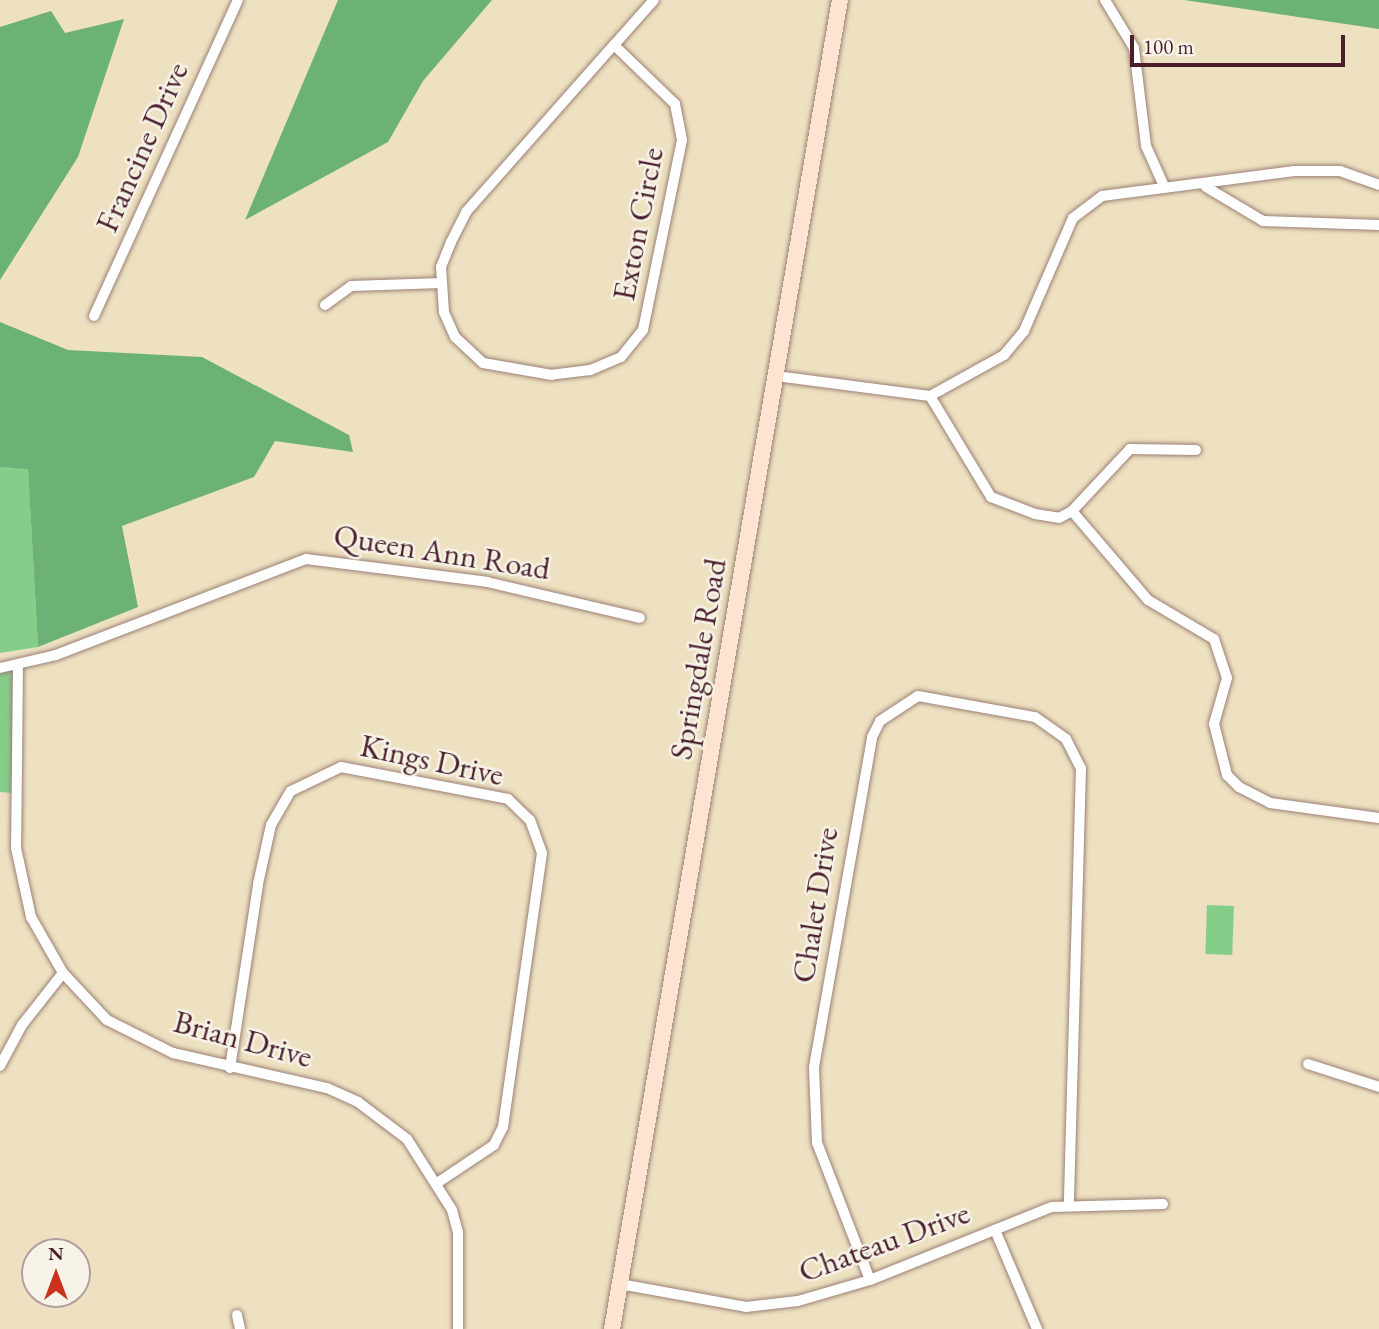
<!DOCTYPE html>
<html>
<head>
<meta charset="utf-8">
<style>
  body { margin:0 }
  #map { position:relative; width:1379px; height:1329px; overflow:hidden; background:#ede1c1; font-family:"EB Garamond",serif }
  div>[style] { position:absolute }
  .green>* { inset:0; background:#85ce8a; transform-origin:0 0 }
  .forest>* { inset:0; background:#6cb176 }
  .roads { filter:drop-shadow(0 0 2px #9c8076) drop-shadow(0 0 2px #9c8076) }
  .minor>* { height:10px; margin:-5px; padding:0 5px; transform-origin:5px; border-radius:5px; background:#fff }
  .secondary>* { height:16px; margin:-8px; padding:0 8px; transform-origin:8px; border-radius:8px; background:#fde4d1 }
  span { translate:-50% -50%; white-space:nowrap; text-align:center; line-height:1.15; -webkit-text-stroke:5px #f7f3e8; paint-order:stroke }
  .street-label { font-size:32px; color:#4a1f2b }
  .north { position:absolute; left:21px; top:1238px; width:70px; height:70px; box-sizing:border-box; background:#f7f3e8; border:2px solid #b29e9c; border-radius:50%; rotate:0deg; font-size:19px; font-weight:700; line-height:28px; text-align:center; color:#4a1f2b }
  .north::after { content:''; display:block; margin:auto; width:24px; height:32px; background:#c8321e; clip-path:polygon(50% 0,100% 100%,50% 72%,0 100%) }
  .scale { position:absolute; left:1130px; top:35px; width:215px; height:32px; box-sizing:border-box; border:4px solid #4a1f2b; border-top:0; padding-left:9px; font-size:21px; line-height:24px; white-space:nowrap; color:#4a1f2b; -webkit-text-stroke:5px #f7f3e8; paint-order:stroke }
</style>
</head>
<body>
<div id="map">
  <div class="green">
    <i style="clip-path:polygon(0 467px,28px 468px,38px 647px,0 653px)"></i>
    <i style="clip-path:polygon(18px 665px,14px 793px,0 792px,0 668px)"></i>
    <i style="left:1207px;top:905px;width:27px;height:49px;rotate:2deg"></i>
  </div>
  <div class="forest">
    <i style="clip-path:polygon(338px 0,492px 0,423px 81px,388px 142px,245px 220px)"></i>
    <i style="clip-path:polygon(1184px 0,1379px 0,1379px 29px)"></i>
    <i style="clip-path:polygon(51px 11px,65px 33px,124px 19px,78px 157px,0 280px,0 27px)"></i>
    <i style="clip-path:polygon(0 322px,68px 350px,202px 357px,349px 435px,353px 452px,275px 441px,254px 477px,122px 526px,138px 607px,38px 647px,28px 469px,0 467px)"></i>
  </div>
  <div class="roads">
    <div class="minor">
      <i style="left:1105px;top:0;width:56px;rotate:58.9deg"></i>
      <i style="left:1134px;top:48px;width:99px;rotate:83deg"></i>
      <i style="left:1146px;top:146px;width:44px;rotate:65.8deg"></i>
      <i style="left:614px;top:45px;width:85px;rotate:44deg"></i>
      <i style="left:675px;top:104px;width:37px;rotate:79deg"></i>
      <i style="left:682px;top:140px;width:194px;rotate:101.6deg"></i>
      <i style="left:643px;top:330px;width:35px;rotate:129deg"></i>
      <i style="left:621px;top:357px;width:34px;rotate:157deg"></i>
      <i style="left:590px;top:370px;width:38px;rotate:173deg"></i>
      <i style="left:552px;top:375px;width:70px;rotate:-170.1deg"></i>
      <i style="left:483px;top:363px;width:38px;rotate:-137deg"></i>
      <i style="left:455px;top:337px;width:27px;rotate:-114deg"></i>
      <i style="left:444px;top:312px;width:45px;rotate:-93.8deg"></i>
      <i style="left:441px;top:267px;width:27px;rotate:-68deg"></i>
      <i style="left:451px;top:242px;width:34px;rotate:-63deg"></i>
      <i style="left:466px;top:212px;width:223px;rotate:-48.5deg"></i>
      <i style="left:614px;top:45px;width:60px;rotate:-48.4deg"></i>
      <i style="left:1206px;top:187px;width:66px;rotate:30.8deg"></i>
      <i style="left:1263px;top:221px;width:116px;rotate:2deg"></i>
      <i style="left:325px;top:305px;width:32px;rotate:-36deg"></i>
      <i style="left:351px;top:286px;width:91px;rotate:-1.9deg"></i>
      <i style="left:94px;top:316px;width:347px;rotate:-65.5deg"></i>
      <i style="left:776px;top:376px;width:155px;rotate:7.4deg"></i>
      <i style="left:930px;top:396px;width:85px;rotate:-29deg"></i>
      <i style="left:1004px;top:355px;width:31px;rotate:-50deg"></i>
      <i style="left:1024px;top:331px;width:123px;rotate:-66.6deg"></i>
      <i style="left:1073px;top:218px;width:36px;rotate:-37deg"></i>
      <i style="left:1102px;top:196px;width:194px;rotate:-7.4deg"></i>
      <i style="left:1294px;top:171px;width:46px"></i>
      <i style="left:1340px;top:171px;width:41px;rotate:19.7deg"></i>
      <i style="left:930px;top:396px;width:118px;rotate:58.9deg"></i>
      <i style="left:991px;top:497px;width:47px;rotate:21.1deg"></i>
      <i style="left:1035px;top:514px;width:24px;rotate:9deg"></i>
      <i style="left:1059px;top:518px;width:15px;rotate:-28deg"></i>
      <i style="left:1072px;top:511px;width:117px;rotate:49.5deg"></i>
      <i style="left:1148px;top:600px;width:77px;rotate:30.6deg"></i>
      <i style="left:1214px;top:639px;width:41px;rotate:71.6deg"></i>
      <i style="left:1227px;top:678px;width:48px;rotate:105.8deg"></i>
      <i style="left:1214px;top:724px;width:53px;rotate:75.7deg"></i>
      <i style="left:1227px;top:775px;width:17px;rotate:45deg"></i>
      <i style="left:1239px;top:787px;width:35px;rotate:27deg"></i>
      <i style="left:1270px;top:803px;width:110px;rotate:7.8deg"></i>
      <i style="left:1072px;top:511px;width:85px;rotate:-46.9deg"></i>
      <i style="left:1130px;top:449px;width:66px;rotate:0.9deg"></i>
      <i style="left:18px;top:665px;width:183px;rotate:90.6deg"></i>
      <i style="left:16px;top:848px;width:71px;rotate:77.7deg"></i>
      <i style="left:31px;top:917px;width:64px;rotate:60.3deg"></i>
      <i style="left:63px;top:973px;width:64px;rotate:46.9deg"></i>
      <i style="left:107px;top:1020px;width:74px;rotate:26.6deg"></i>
      <i style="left:173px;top:1053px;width:158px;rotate:12.8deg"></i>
      <i style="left:327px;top:1088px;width:34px;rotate:24deg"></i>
      <i style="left:358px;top:1102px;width:61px;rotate:37.1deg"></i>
      <i style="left:407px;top:1139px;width:84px;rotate:57.6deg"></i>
      <i style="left:452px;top:1210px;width:23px;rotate:75deg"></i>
      <i style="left:458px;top:1232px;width:97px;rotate:90deg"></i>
      <i style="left:0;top:668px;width:57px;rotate:-13.1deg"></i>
      <i style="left:56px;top:655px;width:268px;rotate:-21deg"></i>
      <i style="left:306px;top:559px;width:182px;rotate:7.2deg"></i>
      <i style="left:487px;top:582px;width:157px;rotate:13.2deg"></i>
      <i style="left:1308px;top:1064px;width:75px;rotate:17.9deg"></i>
      <i style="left:0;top:1066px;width:47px;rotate:-61.8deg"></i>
      <i style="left:22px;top:1025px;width:66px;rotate:-51.7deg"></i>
      <i style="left:230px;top:1068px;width:186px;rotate:-81.3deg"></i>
      <i style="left:258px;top:884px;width:60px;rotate:-77.6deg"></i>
      <i style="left:271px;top:825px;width:39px;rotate:-60deg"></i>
      <i style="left:291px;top:791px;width:55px;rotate:-25.6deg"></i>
      <i style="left:341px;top:767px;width:170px;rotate:10.8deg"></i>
      <i style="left:508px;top:799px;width:30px;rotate:44deg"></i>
      <i style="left:530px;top:820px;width:35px;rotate:70deg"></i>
      <i style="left:542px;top:853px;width:277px;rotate:98.1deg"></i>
      <i style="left:503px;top:1127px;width:20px;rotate:117deg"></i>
      <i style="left:494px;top:1145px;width:69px;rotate:146.3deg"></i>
      <i style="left:995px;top:1230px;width:108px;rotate:67deg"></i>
      <i style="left:870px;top:1280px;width:147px;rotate:-111.1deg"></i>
      <i style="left:817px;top:1143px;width:76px;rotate:-92.3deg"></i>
      <i style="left:814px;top:1067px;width:335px;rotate:-80deg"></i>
      <i style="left:872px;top:737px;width:18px;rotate:-63deg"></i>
      <i style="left:880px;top:721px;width:45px;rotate:-33.3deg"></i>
      <i style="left:918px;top:696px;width:119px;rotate:10.2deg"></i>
      <i style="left:1035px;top:717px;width:38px;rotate:35deg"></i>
      <i style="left:1066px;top:739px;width:33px;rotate:63deg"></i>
      <i style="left:1081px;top:768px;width:436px;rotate:91.6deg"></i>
      <i style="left:620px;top:1284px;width:128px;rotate:10.3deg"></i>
      <i style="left:746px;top:1307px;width:52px;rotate:-6.6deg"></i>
      <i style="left:798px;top:1301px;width:75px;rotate:-16.3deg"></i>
      <i style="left:870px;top:1280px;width:196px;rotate:-21.9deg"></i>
      <i style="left:1052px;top:1207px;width:111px;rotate:-1.5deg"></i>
      <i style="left:237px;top:1315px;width:14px;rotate:78deg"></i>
    </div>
    <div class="secondary">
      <i style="left:612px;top:1329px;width:1348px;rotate:-80.27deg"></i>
    </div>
  </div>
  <div class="street-label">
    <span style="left:142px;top:147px;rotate:-66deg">Francine Drive</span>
    <span style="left:638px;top:224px;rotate:-79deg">Exton Circle</span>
    <span style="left:442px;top:552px;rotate:9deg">Queen Ann Road</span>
    <span style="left:698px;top:659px;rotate:-80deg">Springdale Road</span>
    <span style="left:432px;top:760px;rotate:12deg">Kings Drive</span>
    <span style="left:815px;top:905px;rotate:-81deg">Chalet Drive</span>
    <span style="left:243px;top:1039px;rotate:15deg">Brian Drive</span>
    <span style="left:884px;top:1242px;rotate:-20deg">Chateau Drive</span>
  </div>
  <div class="north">N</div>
  <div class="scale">100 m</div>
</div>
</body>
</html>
